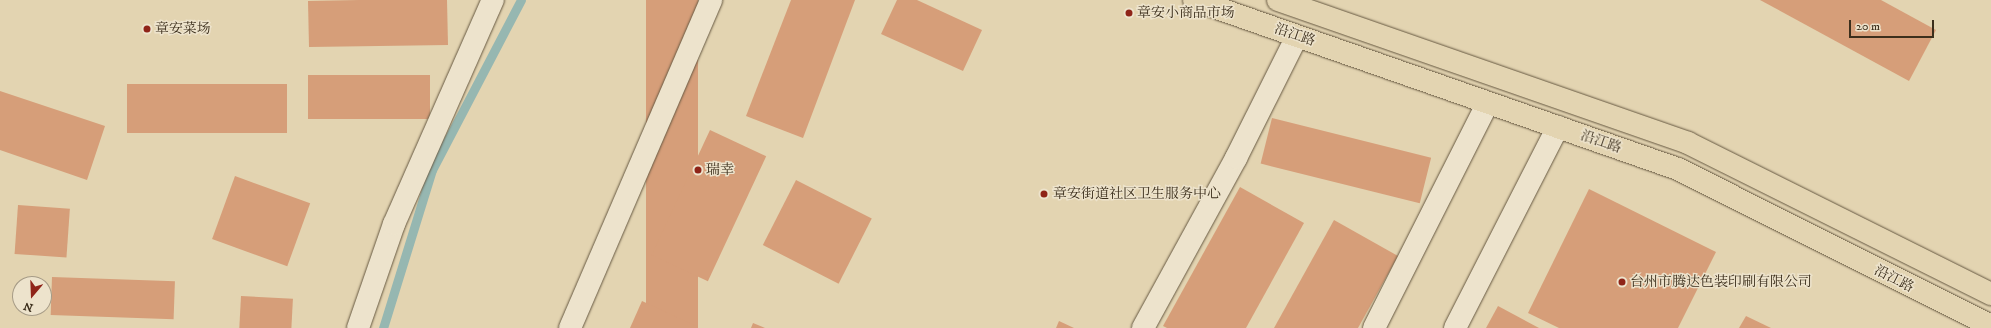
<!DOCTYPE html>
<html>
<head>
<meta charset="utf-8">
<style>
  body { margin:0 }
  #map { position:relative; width:1991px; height:328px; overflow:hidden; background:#e3d4b1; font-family:"IM FELL DW Pica","Noto Serif SC",serif }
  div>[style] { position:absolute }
  .stream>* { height:9px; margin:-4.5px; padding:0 4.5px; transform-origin:4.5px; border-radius:4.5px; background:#96b7b1 }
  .building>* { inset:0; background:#d69e79; transform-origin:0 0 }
  .roads { filter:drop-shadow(0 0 1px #665841) drop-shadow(0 0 1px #665841) }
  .minor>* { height:22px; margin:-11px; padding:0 11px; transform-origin:11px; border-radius:11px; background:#ede3cc }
  .major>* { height:22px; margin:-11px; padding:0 11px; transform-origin:11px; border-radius:11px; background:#e3d4b1 }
  .dots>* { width:11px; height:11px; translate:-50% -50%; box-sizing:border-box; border:2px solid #ede3cc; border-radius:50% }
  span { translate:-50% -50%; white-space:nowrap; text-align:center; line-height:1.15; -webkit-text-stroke:3px #ede3cc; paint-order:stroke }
  .poi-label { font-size:14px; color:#3c2f1c }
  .left { translate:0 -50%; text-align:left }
  .street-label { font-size:14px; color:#3c2f1c }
  .north { position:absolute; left:12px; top:276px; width:40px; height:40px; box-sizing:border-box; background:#ede3cc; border:1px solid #a69b86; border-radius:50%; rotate:199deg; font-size:11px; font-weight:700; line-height:16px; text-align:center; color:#3c2f1c }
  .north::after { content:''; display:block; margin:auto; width:14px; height:18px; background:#8f2418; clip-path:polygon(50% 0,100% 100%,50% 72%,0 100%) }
  .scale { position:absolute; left:1849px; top:20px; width:85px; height:18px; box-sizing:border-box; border:2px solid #3c2f1c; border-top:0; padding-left:5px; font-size:12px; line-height:14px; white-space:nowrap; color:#3c2f1c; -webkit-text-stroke:3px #ede3cc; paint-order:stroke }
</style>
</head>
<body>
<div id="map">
  <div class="stream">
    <i style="left:383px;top:328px;width:165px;rotate:-72.8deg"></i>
    <i style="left:432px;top:170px;width:192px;rotate:-62.4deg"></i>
  </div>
  <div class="building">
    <i style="clip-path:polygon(359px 0,447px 0,448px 45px,309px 47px,308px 1px)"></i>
    <i style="left:646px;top:0;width:52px;height:355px"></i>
    <i style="clip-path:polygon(791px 0,855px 0,803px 138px,746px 116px)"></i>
    <i style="clip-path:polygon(897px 0,917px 0,982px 30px,963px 71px,881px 34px)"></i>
    <i style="clip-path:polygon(1760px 0,1881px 0,1936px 30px,1909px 81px)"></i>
    <i style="left:430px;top:75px;width:44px;height:122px;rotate:90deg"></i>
    <i style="left:287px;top:84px;width:49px;height:160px;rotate:90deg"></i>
    <i style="clip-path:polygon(0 91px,105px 126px,87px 180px,0 150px)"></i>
    <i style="left:1272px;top:118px;width:164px;height:47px;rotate:14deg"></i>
    <i style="left:710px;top:130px;width:62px;height:138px;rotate:25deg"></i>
    <i style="left:235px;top:176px;width:80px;height:67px;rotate:20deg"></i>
    <i style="left:796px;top:180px;width:85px;height:73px;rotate:27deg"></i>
    <i style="clip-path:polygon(1240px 187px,1304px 223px,1246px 328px,1167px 328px,1163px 326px)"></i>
    <i style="clip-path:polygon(1589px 189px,1716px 252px,1678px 328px,1559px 328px,1528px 313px)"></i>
    <i style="left:18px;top:205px;width:52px;height:49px;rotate:4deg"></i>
    <i style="clip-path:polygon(1334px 220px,1398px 256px,1358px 328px,1274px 328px)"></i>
    <i style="left:52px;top:277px;width:123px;height:38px;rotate:2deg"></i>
    <i style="left:241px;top:296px;width:52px;height:32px;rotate:3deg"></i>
    <i style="clip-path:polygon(642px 301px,698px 327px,698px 328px,630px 328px)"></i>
    <i style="clip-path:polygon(1498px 306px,1539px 328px,1486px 328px)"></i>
    <i style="clip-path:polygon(1746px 316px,1771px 328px,1739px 328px)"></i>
    <i style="clip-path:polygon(1059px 321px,1074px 328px,1056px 328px)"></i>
    <i style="clip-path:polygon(753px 323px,765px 328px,751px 328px)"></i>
  </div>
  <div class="roads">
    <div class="minor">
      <i style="left:358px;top:328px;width:110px;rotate:-70.9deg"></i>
      <i style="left:394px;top:224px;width:245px;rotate:-66.2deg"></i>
      <i style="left:570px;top:328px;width:357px;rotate:-66.7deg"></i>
      <i style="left:1143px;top:328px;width:194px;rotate:-61.3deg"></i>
      <i style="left:1236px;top:158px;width:136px;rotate:-63.4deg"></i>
      <i style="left:1374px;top:328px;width:251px;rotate:-63.2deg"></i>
      <i style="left:1455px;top:328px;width:226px;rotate:-62.9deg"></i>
    </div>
    <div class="major">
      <i style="left:1194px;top:0;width:513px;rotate:19.25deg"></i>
      <i style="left:1678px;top:169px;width:350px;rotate:26.6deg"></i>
      <i style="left:1278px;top:0;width:434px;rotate:19.2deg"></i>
      <i style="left:1688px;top:143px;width:339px;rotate:26.5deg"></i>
    </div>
  </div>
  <div class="dots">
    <i style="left:1129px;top:13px;background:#8f2418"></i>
    <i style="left:147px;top:29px;background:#8f2418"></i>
    <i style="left:698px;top:170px;background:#8f2418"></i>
    <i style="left:1044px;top:194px;background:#8f2418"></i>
    <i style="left:1622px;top:282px;background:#8f2418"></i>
  </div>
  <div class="poi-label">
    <span class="left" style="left:1137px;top:13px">章安小商品市场</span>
    <span class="left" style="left:155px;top:29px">章安菜场</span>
    <span class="left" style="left:706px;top:170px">瑞幸</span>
    <span class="left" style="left:1053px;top:194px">章安街道社区卫生服务中心</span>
    <span class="left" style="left:1630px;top:282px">台州市腾达色装印刷有限公司</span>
  </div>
  <div class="street-label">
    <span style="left:1295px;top:35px;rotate:19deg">沿江路</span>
    <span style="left:1601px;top:142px;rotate:19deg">沿江路</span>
    <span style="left:1894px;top:279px;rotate:27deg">沿江路</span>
  </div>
  <div class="north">N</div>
  <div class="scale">20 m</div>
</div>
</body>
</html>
